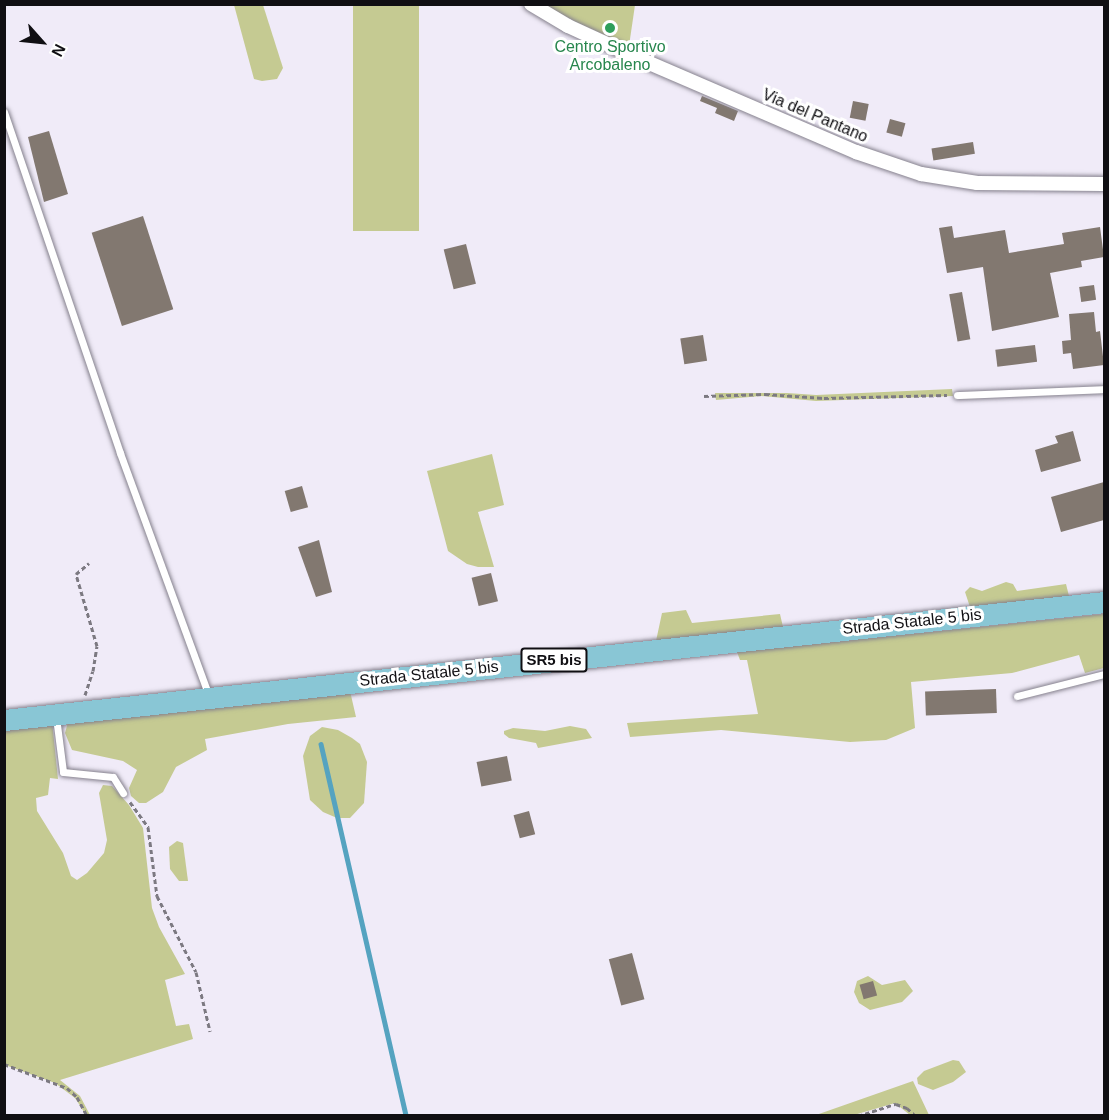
<!DOCTYPE html>
<html>
<head>
<meta charset="utf-8">
<style>
  body { margin:0 }
  #map { position:relative; width:1109px; height:1120px; overflow:hidden; background:#f0ebf8; font-family:Helvetica,sans-serif }
  div>[style] { position:absolute }
  .green>* { inset:0; background:#c5ca92; transform-origin:0 0 }
  .stream>* { height:4.5px; margin:-2.25px; padding:0 2.25px; transform-origin:2.25px; border-radius:2.25px; background:#55a3c0 }
  .building>* { inset:0; background:#827870; transform-origin:0 0 }
  .path>* { height:3px; margin-top:-1.5px; transform-origin:0; background:repeating-linear-gradient(90deg,#7c7981 0 4.5px,transparent 0 7.5px) }
  .roads { filter:drop-shadow(0 0 2px #85818d) drop-shadow(0 0 2px #85818d) }
  .lane>* { height:7px; margin:-3.5px; padding:0 3.5px; transform-origin:3.5px; border-radius:3.5px; background:#fff }
  .street>* { height:14px; margin:-7px; padding:0 7px; transform-origin:7px; border-radius:7px; background:#fff }
  .primary>* { height:21px; margin:-10.5px; padding:0 10.5px; transform-origin:10.5px; border-radius:10.5px; background:#89c6d5 }
  .dots>* { width:16px; height:16px; translate:-50% -50%; box-sizing:border-box; border:3px solid #fff; border-radius:50% }
  span { translate:-50% -50%; white-space:nowrap; text-align:center; line-height:1.15; -webkit-text-stroke:6px #fff; paint-order:stroke }
  .shield-label span { padding:2px 4px; background:#fff; border:2px solid; border-radius:4px; -webkit-text-stroke-width:0 }
  .shield-label { font-size:15px; color:#100f13; font-weight:700 }
  .leisure-label { font-size:16px; color:#27864d }
  .street-label { font-size:16px; color:#100f13 }
  .frame { position:absolute; inset:0; border:6px solid #100f13; pointer-events:none }
  .north { position:absolute; left:12px; top:12px; width:60px; height:60px; -webkit-text-stroke:4px #fff; paint-order:stroke; rotate:117deg; font-size:16px; font-weight:700; line-height:24px; text-align:center; color:#100f13 }
  .north::after { content:''; display:block; margin:auto; width:21px; height:27px; background:#100f13; clip-path:polygon(50% 0,100% 100%,50% 72%,0 100%) }
</style>
</head>
<body>
<div id="map">
  <div class="green">
    <i style="clip-path:polygon(234px 5px,263px 5px,283px 68px,277px 79px,262px 81px,254px 79px)"></i>
    <i style="left:353px;top:5px;width:66px;height:226px"></i>
    <i style="clip-path:polygon(545px 5px,635px 5px,629px 46px,576px 22px)"></i>
    <i style="clip-path:polygon(952px 389px,953px 396px,816px 401px,761px 396px,716px 400px,715px 393px,787px 393px,816px 395px)"></i>
    <i style="clip-path:polygon(492px 454px,504px 505px,478px 512px,494px 567px,478px 567px,467px 564px,448px 551px,427px 471px)"></i>
    <i style="clip-path:polygon(1006px 582px,1013px 584px,1017px 591px,1066px 584px,1069px 596px,970px 607px,965px 592px,970px 587px,982px 591px)"></i>
    <i style="clip-path:polygon(686px 610px,692px 623px,780px 614px,783px 627px,656px 641px,662px 613px)"></i>
    <i style="clip-path:polygon(1104px 614px,1104px 668px,1085px 673px,1079px 655px,1012px 673px,911px 682px,915px 728px,886px 740px,850px 742px,721px 730px,630px 737px,627px 723px,758px 714px,747px 660px,740px 660px,737px 652px)"></i>
    <i style="clip-path:polygon(350px 691px,356px 717px,288px 724px,205px 739px,207px 750px,176px 767px,163px 792px,146px 803px,139px 803px,131px 796px,129px 788px,137px 770px,123px 761px,72px 750px,65px 733px,68px 722px)"></i>
    <i style="clip-path:polygon(52px 721px,58px 779px,50px 778px,48px 795px,36px 798px,37px 811px,63px 853px,71px 876px,77px 880px,87px 873px,104px 853px,107px 840px,99px 793px,103px 785px,112px 786px,129px 805px,143px 828px,152px 908px,159px 927px,185px 974px,165px 980px,176px 1026px,189px 1024px,193px 1039px,60px 1080px,80px 1096px,90px 1115px,86px 1115px,75px 1098px,55px 1083px,5px 1065px,5px 727px)"></i>
    <i style="clip-path:polygon(570px 726px,586px 729px,592px 738px,538px 748px,536px 743px,509px 738px,504px 734px,504px 731px,513px 728px,545px 731px)"></i>
    <i style="clip-path:polygon(322px 727px,338px 730px,352px 738px,360px 744px,367px 762px,364px 803px,350px 818px,337px 818px,323px 812px,310px 800px,303px 756px,310px 736px)"></i>
    <i style="clip-path:polygon(177px 841px,183px 843px,188px 881px,179px 881px,170px 869px,169px 847px)"></i>
    <i style="clip-path:polygon(868px 976px,882px 985px,905px 980px,913px 991px,902px 1002px,870px 1010px,859px 1003px,854px 992px,857px 981px)"></i>
    <i style="clip-path:polygon(953px 1060px,959px 1061px,966px 1072px,953px 1082px,933px 1090px,918px 1084px,917px 1078px,924px 1071px)"></i>
    <i style="clip-path:polygon(913px 1081px,929px 1115px,910px 1115px,895px 1103px,854px 1115px,816px 1115px)"></i>
  </div>
  <div class="stream">
    <i style="left:321px;top:744px;width:382px;rotate:77.1deg"></i>
  </div>
  <div class="building">
    <i style="clip-path:polygon(702px 96px,738px 111px,734px 121px,715px 113px,717px 108px,700px 101px)"></i>
    <i style="left:853px;top:101px;width:16px;height:17px;rotate:11deg"></i>
    <i style="left:890px;top:119px;width:16px;height:14px;rotate:15deg"></i>
    <i style="clip-path:polygon(49px 131px,68px 194px,44px 202px,28px 137px)"></i>
    <i style="left:973px;top:142px;width:12px;height:42px;rotate:81deg"></i>
    <i style="left:143px;top:216px;width:98px;height:54px;rotate:72deg"></i>
    <i style="clip-path:polygon(952px 226px,954px 238px,1005px 230px,1009px 253px,1064px 244px,1062px 233px,1100px 227px,1104px 257px,1081px 261px,1082px 267px,1050px 273px,1059px 317px,992px 331px,983px 267px,947px 273px,939px 228px)"></i>
    <i style="left:466px;top:244px;width:41px;height:23px;rotate:76deg"></i>
    <i style="left:1094px;top:285px;width:15px;height:15px;rotate:82deg"></i>
    <i style="left:962px;top:292px;width:48px;height:13px;rotate:80deg"></i>
    <i style="clip-path:polygon(1094px 312px,1096px 332px,1100px 331px,1104px 365px,1073px 369px,1071px 353px,1063px 354px,1062px 341px,1071px 340px,1069px 314px)"></i>
    <i style="left:703px;top:335px;width:26px;height:23px;rotate:81deg"></i>
    <i style="left:1035px;top:345px;width:17px;height:40px;rotate:83deg"></i>
    <i style="clip-path:polygon(1073px 431px,1081px 461px,1041px 472px,1035px 450px,1058px 443px,1055px 436px)"></i>
    <i style="clip-path:polygon(1104px 482px,1104px 520px,1061px 532px,1051px 497px)"></i>
    <i style="left:302px;top:486px;width:22px;height:18px;rotate:74deg"></i>
    <i style="clip-path:polygon(319px 540px,332px 592px,316px 597px,298px 547px)"></i>
    <i style="left:491px;top:573px;width:29px;height:20px;rotate:76deg"></i>
    <i style="left:996px;top:689px;width:24px;height:71px;rotate:88deg"></i>
    <i style="left:507px;top:756px;width:25px;height:31px;rotate:79deg"></i>
    <i style="left:529px;top:811px;width:24px;height:16px;rotate:75deg"></i>
    <i style="left:632px;top:953px;width:48px;height:24px;rotate:75deg"></i>
    <i style="left:873px;top:981px;width:15px;height:14px;rotate:74deg"></i>
  </div>
  <div class="path">
    <i style="left:704px;top:396px;width:61px;rotate:-1.9deg"></i>
    <i style="left:765px;top:394px;width:59px;rotate:3.9deg"></i>
    <i style="left:824px;top:398px;width:123px;rotate:-1.4deg"></i>
    <i style="left:85px;top:695px;width:25px;rotate:-72deg"></i>
    <i style="left:93px;top:671px;width:25px;rotate:-81deg"></i>
    <i style="left:97px;top:646px;width:75px;rotate:-106.3deg"></i>
    <i style="left:76px;top:574px;width:17px;rotate:-40deg"></i>
    <i style="left:130px;top:802px;width:31px;rotate:54deg"></i>
    <i style="left:148px;top:827px;width:70px;rotate:82.6deg"></i>
    <i style="left:157px;top:896px;width:85px;rotate:62.8deg"></i>
    <i style="left:196px;top:972px;width:61px;rotate:76.7deg"></i>
    <i style="left:4px;top:1064px;width:67px;rotate:20.9deg"></i>
    <i style="left:67px;top:1088px;width:13px;rotate:42deg"></i>
    <i style="left:77px;top:1097px;width:21px;rotate:62deg"></i>
    <i style="left:858px;top:1116px;width:40px;rotate:-18deg"></i>
    <i style="left:896px;top:1104px;width:12px;rotate:20deg"></i>
    <i style="left:907px;top:1108px;width:12px;rotate:42deg"></i>
  </div>
  <div class="roads">
    <div class="lane">
      <i style="left:4px;top:112px;width:360px;rotate:71.2deg"></i>
      <i style="left:120px;top:453px;width:259px;rotate:69.9deg"></i>
      <i style="left:957px;top:395px;width:147px;rotate:-2.3deg"></i>
      <i style="left:1017px;top:696px;width:90px;rotate:-14.2deg"></i>
      <i style="left:56px;top:717px;width:55px;rotate:82.7deg"></i>
      <i style="left:63px;top:772px;width:50px;rotate:5.7deg"></i>
      <i style="left:113px;top:777px;width:19px;rotate:58deg"></i>
    </div>
    <div class="street">
      <i style="left:531px;top:4px;width:43px;rotate:30.7deg"></i>
      <i style="left:568px;top:26px;width:72px;rotate:24.8deg"></i>
      <i style="left:633px;top:56px;width:243px;rotate:23.3deg"></i>
      <i style="left:856px;top:152px;width:69px;rotate:18.7deg"></i>
      <i style="left:921px;top:174px;width:57px;rotate:9.1deg"></i>
      <i style="left:977px;top:183px;width:127px;rotate:0.5deg"></i>
    </div>
    <div class="primary">
      <i style="left:4px;top:720px;width:1106px;rotate:-6.12deg"></i>
    </div>
  </div>
  <div class="dots">
    <i style="left:610px;top:28px;background:#2e9e5b"></i>
  </div>
  <div class="shield-label">
    <span style="left:554px;top:660px">SR5 bis</span>
  </div>
  <div class="leisure-label">
    <span style="left:610px;top:56px">Centro Sportivo<br>Arcobaleno</span>
  </div>
  <div class="street-label">
    <span style="left:815px;top:116px;rotate:23deg">Via del Pantano</span>
    <span style="left:912px;top:622px;rotate:-6deg">Strada Statale 5 bis</span>
    <span style="left:429px;top:674px;rotate:-6deg">Strada Statale 5 bis</span>
  </div>
  <div class="frame"></div>
  <div class="north">N</div>
</div>
</body>
</html>
